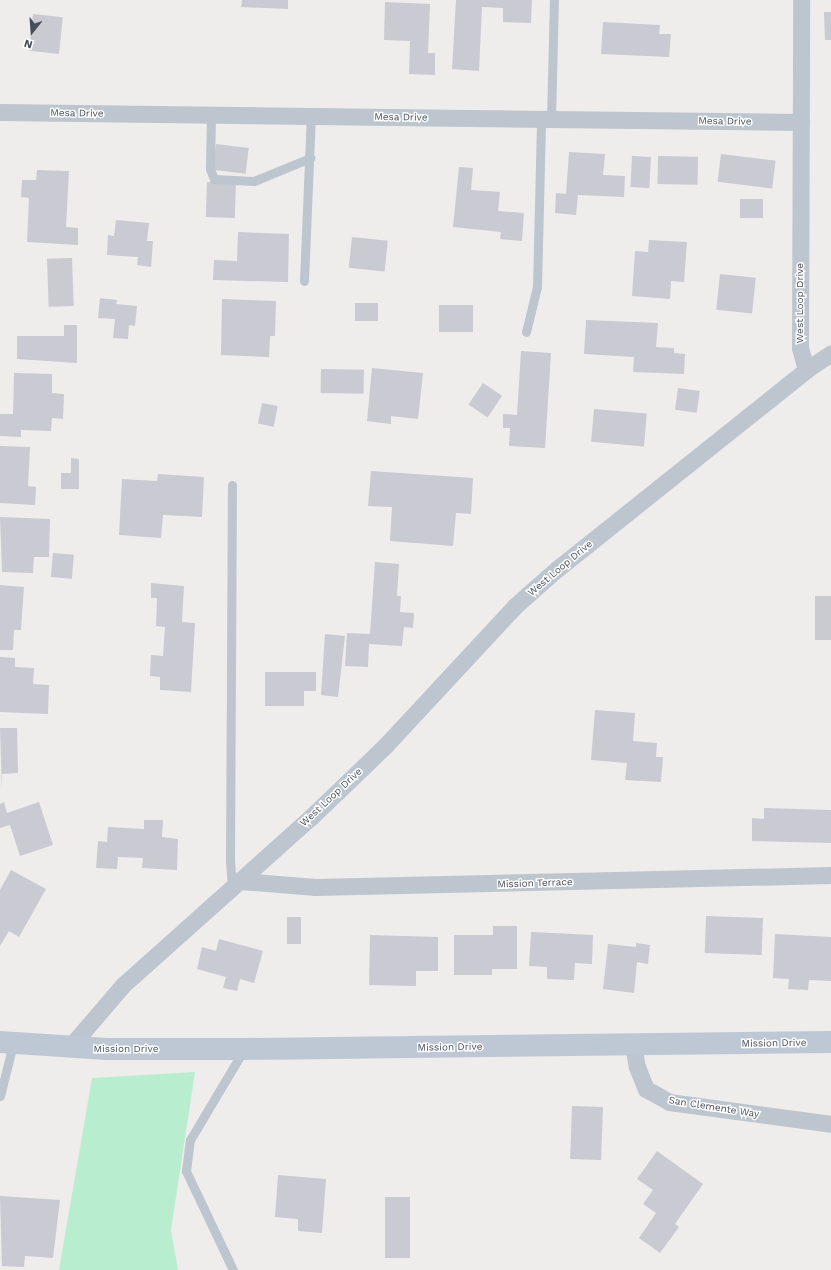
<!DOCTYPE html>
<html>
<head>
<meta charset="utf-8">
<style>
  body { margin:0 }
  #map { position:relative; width:831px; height:1270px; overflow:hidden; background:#efecec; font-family:"Work Sans",sans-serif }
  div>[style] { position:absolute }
  .green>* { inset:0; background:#b9edd0 }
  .building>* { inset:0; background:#c9cad2; transform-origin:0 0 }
  .lane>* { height:9px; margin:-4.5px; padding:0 4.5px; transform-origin:4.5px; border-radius:4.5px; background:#bdc5ce }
  .street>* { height:17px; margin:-8.5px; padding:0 8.5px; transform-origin:8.5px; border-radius:8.5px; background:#bdc5ce }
  .secondary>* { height:22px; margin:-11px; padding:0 11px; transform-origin:11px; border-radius:11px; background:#bec8d5 }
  span { translate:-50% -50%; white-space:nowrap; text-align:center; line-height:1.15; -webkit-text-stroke:3px #fff; paint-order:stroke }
  .street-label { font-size:10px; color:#454e59 }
  .north { position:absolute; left:12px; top:12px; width:40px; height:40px; -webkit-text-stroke:3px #fff; paint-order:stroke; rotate:197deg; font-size:11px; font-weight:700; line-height:16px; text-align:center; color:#454e59 }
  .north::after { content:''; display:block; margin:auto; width:14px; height:18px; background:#454e59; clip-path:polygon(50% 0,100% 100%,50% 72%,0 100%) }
</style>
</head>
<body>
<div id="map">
  <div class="green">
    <i style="clip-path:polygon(195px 1072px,171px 1230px,178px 1270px,59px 1270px,92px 1078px)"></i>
  </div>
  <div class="building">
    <i style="clip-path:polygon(242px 0,288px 0,288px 9px,241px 7px)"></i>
    <i style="clip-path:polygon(456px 0,532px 0,531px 23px,503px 22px,503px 8px,482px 7px,479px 71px,452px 69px)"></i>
    <i style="clip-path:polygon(385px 2px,430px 4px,428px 53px,435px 53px,435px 75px,409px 74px,410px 41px,384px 40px)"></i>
    <i style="clip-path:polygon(824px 12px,831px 12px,831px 40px,825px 40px)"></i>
    <i style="left:33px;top:14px;width:30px;height:37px;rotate:6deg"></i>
    <i style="clip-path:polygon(603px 22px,660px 25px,659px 34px,671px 34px,669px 57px,601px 54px)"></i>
    <i style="left:216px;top:144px;width:33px;height:26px;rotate:7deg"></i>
    <i style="clip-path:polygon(569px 152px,605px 154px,603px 175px,625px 176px,624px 197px,578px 195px,576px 215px,555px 213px,556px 193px,566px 194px)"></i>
    <i style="left:721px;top:154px;width:55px;height:28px;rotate:7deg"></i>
    <i style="left:632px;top:156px;width:19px;height:31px;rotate:3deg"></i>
    <i style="left:658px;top:156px;width:40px;height:28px;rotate:1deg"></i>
    <i style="clip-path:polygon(459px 167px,473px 168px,471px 190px,500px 192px,498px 211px,524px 213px,522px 241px,500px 239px,501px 232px,453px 227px)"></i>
    <i style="clip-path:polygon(37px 170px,69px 171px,66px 227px,78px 228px,78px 245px,27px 242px,29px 198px,21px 197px,22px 180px,36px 180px)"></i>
    <i style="left:207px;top:182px;width:29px;height:35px;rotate:2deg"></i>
    <i style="left:740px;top:199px;width:23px;height:19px"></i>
    <i style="clip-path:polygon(116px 220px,149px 223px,147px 241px,153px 241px,151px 267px,137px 265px,138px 257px,107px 255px,108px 235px,114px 236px)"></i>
    <i style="clip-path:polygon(238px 232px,289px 234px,288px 282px,213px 280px,214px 260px,237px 261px)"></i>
    <i style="left:352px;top:237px;width:36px;height:31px;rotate:6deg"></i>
    <i style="clip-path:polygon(649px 240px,687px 242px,684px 282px,671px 281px,670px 299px,632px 296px,635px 251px,648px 252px)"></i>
    <i style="left:72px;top:258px;width:48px;height:25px;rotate:88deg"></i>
    <i style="left:720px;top:274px;width:36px;height:36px;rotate:6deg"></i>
    <i style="clip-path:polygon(100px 298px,117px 300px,116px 304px,137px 306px,135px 326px,129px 325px,128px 339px,113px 338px,115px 319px,98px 318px)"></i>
    <i style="clip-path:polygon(222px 299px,276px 301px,275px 336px,270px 336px,269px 357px,221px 355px)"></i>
    <i style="left:355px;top:303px;width:23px;height:18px"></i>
    <i style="left:439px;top:305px;width:34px;height:27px"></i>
    <i style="clip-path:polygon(586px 320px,658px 323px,656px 347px,674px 348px,674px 353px,685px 354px,684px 374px,633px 372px,634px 357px,584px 354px)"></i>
    <i style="clip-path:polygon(64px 325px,77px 325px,77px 363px,17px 359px,17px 336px,64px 336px)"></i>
    <i style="clip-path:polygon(521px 351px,551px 353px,545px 448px,509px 446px,510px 428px,503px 428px,503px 414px,517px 415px)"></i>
    <i style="clip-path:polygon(372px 368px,423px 373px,418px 419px,391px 416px,391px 424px,367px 421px)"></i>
    <i style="left:321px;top:369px;width:43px;height:24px;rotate:1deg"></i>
    <i style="clip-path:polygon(14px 373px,52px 374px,52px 393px,64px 394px,63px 419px,52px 418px,51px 431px,21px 430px,21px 437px,0 436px,0 414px,13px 414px)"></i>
    <i style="left:483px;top:383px;width:23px;height:26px;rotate:34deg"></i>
    <i style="left:678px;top:388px;width:22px;height:22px;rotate:8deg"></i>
    <i style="left:262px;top:403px;width:16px;height:21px;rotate:11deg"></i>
    <i style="left:594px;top:409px;width:53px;height:33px;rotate:5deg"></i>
    <i style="clip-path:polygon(0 446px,30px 447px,28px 486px,36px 487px,35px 505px,0 503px)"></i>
    <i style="clip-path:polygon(71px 458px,79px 459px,79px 489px,61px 489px,61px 473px,71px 473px)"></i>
    <i style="clip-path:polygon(371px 471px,473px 478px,471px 514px,456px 513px,453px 546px,390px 541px,392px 507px,368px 506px)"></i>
    <i style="clip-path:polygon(158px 474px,204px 477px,202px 517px,163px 515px,161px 538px,119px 535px,122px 479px,157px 481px)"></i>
    <i style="clip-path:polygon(0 517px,50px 519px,49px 557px,34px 557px,33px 573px,2px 572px)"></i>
    <i style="left:53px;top:553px;width:21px;height:24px;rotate:5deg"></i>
    <i style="clip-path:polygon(375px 562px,399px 564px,397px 596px,401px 596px,400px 612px,414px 613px,413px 628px,404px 627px,402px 646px,369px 644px,368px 667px,345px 666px,347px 633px,370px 634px)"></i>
    <i style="clip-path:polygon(151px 583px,184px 586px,182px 622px,195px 623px,191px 692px,160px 690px,160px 677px,150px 676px,151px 655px,163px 656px,165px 627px,156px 626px,157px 598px,151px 598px)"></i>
    <i style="clip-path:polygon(0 585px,24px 587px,21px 630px,14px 630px,13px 650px,0 650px)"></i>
    <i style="left:815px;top:596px;width:16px;height:44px"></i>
    <i style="clip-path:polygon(325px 634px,345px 636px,338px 697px,321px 695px)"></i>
    <i style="clip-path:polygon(0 657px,15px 658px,15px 667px,34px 668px,33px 684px,49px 685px,48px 714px,0 712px)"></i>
    <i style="clip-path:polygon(265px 672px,316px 672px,316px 691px,304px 691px,304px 706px,265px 706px)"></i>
    <i style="clip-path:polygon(595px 710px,635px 713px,633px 741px,657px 743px,656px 757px,663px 757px,661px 782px,625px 780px,627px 763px,591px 760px)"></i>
    <i style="clip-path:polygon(0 728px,17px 728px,18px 773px,2px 774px,2px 792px)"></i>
    <i style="clip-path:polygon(4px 802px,7px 813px,39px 802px,53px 845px,20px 856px,10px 825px,0 828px,0 804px)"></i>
    <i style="clip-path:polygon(764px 808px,831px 810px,831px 843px,752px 841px,752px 818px,764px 819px)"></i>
    <i style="clip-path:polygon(144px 820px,163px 820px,162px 837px,178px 839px,177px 870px,142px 868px,143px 858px,118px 857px,117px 869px,96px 868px,98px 841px,107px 842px,108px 827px,144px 829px)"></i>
    <i style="clip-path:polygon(11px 870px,46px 889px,19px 937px,9px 931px,0 946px,0 890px)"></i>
    <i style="left:706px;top:916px;width:57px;height:37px;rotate:2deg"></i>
    <i style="left:287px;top:917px;width:14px;height:27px"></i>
    <i style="clip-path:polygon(493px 926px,517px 926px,517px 969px,492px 969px,492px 975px,454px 975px,454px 935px,493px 935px)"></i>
    <i style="clip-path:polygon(531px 932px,593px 935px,592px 964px,575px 963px,574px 980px,547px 979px,547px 967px,529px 966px)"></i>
    <i style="clip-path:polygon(775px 934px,831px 937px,831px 981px,809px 980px,808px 990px,788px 989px,789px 979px,773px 978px)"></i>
    <i style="clip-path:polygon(370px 935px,438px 937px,438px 971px,416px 971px,416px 986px,369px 985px)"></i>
    <i style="clip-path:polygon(219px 939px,263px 951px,254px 983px,240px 979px,237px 991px,223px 988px,226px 977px,197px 969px,202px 947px,216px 951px)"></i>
    <i style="clip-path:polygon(636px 943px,650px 945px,648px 964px,637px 962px,634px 993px,603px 989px,608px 944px,636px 947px)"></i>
    <i style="left:572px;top:1106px;width:31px;height:53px;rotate:2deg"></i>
    <i style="clip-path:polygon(657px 1151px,703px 1184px,675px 1224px,679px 1227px,660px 1253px,639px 1238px,656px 1213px,643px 1204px,653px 1190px,637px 1179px)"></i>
    <i style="clip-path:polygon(278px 1175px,326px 1179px,322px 1233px,298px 1231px,298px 1219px,275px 1217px)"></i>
    <i style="clip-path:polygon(0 1196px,60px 1200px,53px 1258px,25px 1256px,24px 1267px,2px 1266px)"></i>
    <i style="left:385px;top:1197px;width:25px;height:61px"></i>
  </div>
  <div class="lane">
    <i style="left:211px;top:115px;width:54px;rotate:91.1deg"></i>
    <i style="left:210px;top:169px;width:11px;rotate:68deg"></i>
    <i style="left:214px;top:179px;width:40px;rotate:2.9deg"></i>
    <i style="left:254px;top:181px;width:61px;rotate:-22.3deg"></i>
    <i style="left:551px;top:120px;width:120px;rotate:-88.6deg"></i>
    <i style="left:304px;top:281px;width:165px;rotate:-87.6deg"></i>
    <i style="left:526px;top:332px;width:46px;rotate:-76.3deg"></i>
    <i style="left:537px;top:287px;width:167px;rotate:-88.6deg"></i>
    <i style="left:232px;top:888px;width:28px;rotate:-94deg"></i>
    <i style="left:230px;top:860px;width:375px;rotate:-89.7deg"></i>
    <i style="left:0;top:1096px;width:54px;rotate:-76deg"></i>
    <i style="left:233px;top:1270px;width:110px;rotate:-115.4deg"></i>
    <i style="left:186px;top:1171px;width:31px;rotate:-83deg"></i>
    <i style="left:190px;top:1140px;width:104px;rotate:-59.2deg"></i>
  </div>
  <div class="street">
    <i style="left:0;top:112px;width:801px;rotate:0.72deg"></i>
    <i style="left:806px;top:370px;width:30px;rotate:-34deg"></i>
    <i style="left:240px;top:881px;width:76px;rotate:4.5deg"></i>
    <i style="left:316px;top:887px;width:515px;rotate:-1.33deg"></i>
    <i style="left:633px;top:1045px;width:22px;rotate:80deg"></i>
    <i style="left:637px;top:1067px;width:24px;rotate:68deg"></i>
    <i style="left:646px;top:1089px;width:26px;rotate:29deg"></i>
    <i style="left:669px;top:1102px;width:163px;rotate:7.7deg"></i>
    <i style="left:69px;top:1048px;width:83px;rotate:-49.4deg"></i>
    <i style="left:123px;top:985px;width:252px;rotate:-41.8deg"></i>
    <i style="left:311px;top:817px;width:103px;rotate:-43.8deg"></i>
    <i style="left:385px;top:746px;width:191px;rotate:-47.1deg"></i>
    <i style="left:515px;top:606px;width:56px;rotate:-41.4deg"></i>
    <i style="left:557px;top:569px;width:319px;rotate:-38.6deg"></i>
    <i style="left:806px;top:370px;width:23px;rotate:-105deg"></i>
    <i style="left:800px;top:348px;width:348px;rotate:-89.8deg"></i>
  </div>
  <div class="secondary">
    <i style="left:0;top:1042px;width:107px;rotate:3.7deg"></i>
    <i style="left:107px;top:1049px;width:137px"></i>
    <i style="left:244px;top:1049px;width:587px;rotate:-0.68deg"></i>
  </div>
  <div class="street-label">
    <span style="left:77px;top:113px;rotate:1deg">Mesa Drive</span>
    <span style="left:401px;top:117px;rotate:1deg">Mesa Drive</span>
    <span style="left:725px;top:121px;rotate:1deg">Mesa Drive</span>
    <span style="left:800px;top:303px;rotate:-90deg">West Loop Drive</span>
    <span style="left:560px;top:568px;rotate:-40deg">West Loop Drive</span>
    <span style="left:331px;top:797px;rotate:-43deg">West Loop Drive</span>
    <span style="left:535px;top:883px;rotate:-2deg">Mission Terrace</span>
    <span style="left:774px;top:1043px;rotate:-1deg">Mission Drive</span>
    <span style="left:450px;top:1047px;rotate:-1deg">Mission Drive</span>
    <span style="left:126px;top:1049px">Mission Drive</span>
    <span style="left:714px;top:1107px;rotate:9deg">San Clemente Way</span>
  </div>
  <div class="north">N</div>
</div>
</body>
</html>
